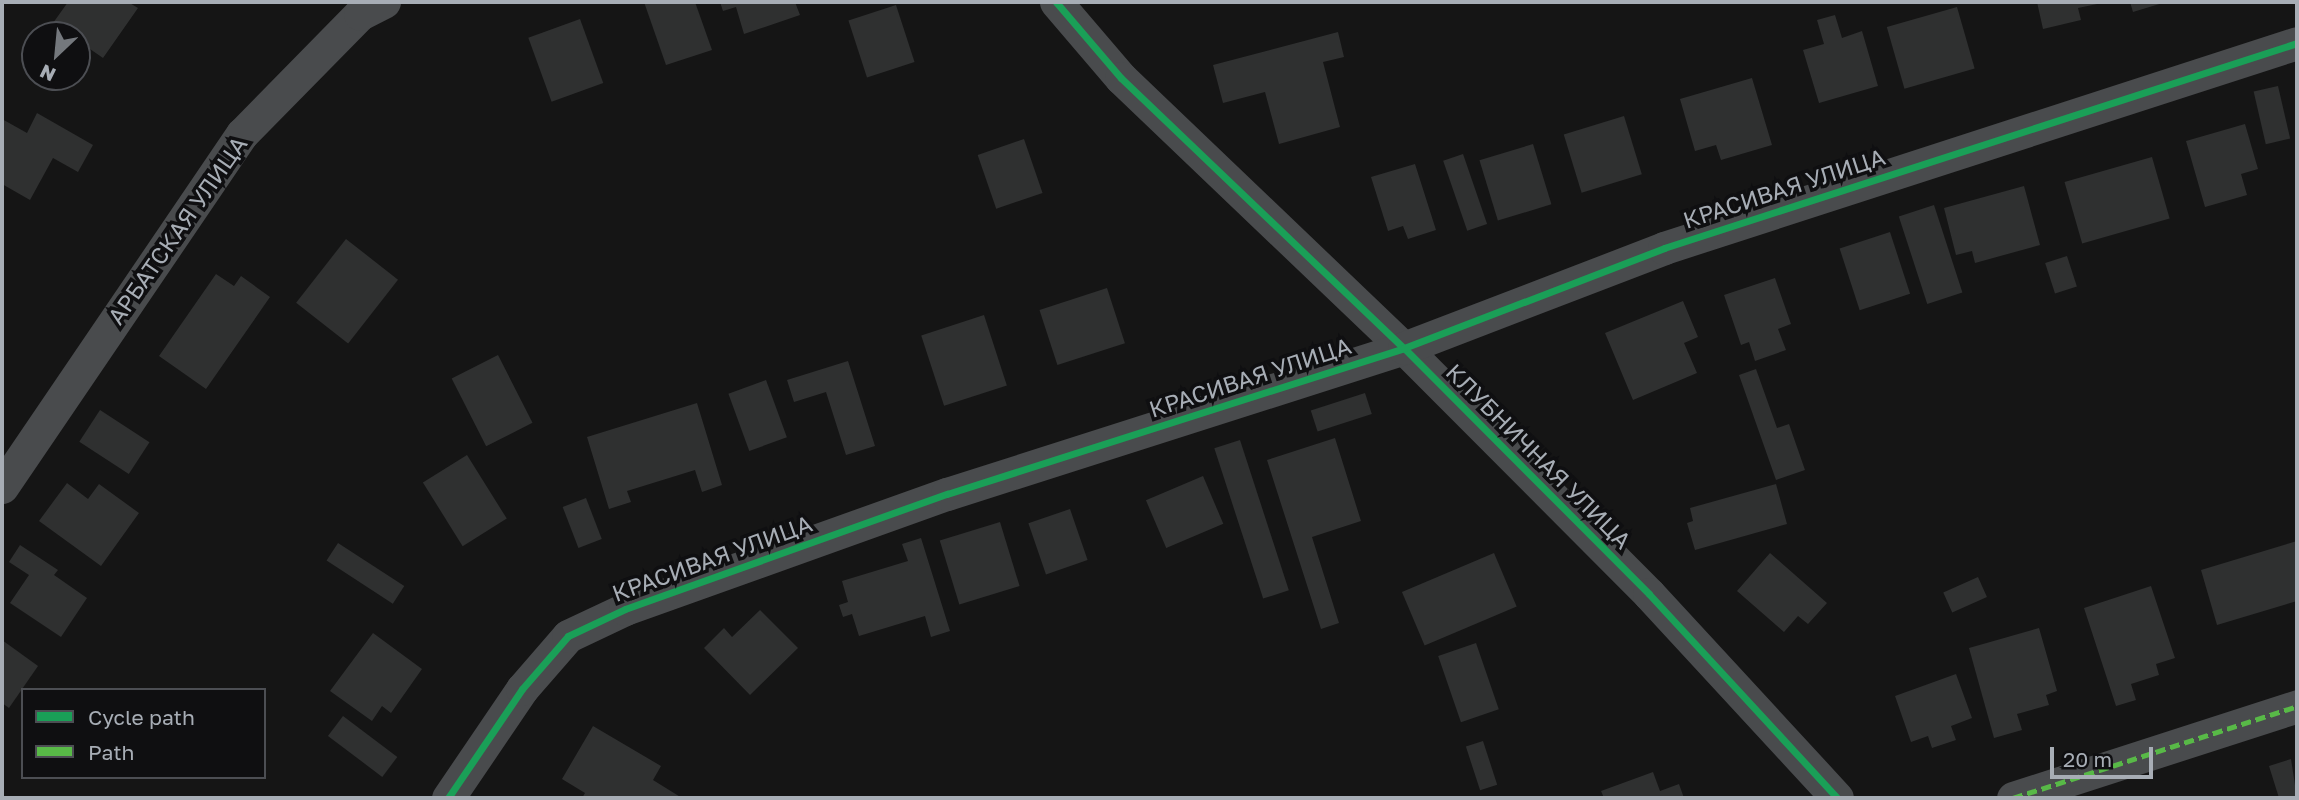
<!DOCTYPE html>
<html>
<head>
<meta charset="utf-8">
<style>
  body { margin:0 }
  #map { position:relative; width:2299px; height:800px; overflow:hidden; background:#151515; font-family:"Golos Text",sans-serif }
  div>[style] { position:absolute }
  .building>* { inset:0; background:#2f3030; transform-origin:0 0 }
  .minor>* { height:33px; margin:-16.5px; padding:0 16.5px; transform-origin:16.5px; border-radius:16.5px; background:#494b4d }
  .quiet>* { height:5px; margin-top:-2.5px; transform-origin:0; background:repeating-linear-gradient(90deg,#58b947 0 10px,transparent 0 15px) }
  .cycleway>* { height:7px; margin:-3.5px; padding:0 3.5px; transform-origin:3.5px; border-radius:3.5px; background:#1a9f57 }
  span { translate:-50% -50%; white-space:nowrap; text-align:center; line-height:1.15; -webkit-text-stroke:7px #0f0f11; paint-order:stroke }
  .street-label { font-size:23px; color:#a7adb5 }
  .frame { position:absolute; inset:0; border:4px solid #a7adb5; pointer-events:none }
  .legend { position:absolute; left:21px; top:688px; width:245px; height:91px; box-sizing:border-box; background:#0f0f11; border:2px solid #4c4e53; margin:0; padding:9px 12px; list-style:none; font-size:21px; color:#a7adb5 }
  .legend li { display:flex; align-items:center; gap:14px; height:35px }
  .legend b { width:35px; border:2px solid #4c4e53 }
  .north { position:absolute; left:21px; top:21px; width:70px; height:70px; box-sizing:border-box; background:#0f0f11; border:2px solid #4c4e53; border-radius:50%; rotate:206deg; font-size:19px; font-weight:700; line-height:28px; text-align:center; color:#a7adb5 }
  .north::after { content:''; display:block; margin:auto; width:24px; height:32px; background:#74787d; clip-path:polygon(50% 0,100% 100%,50% 72%,0 100%) }
  .scale { position:absolute; left:2050px; top:747px; width:103px; height:32px; box-sizing:border-box; border:4px solid #a7adb5; border-top:0; padding-left:9px; font-size:21px; line-height:24px; white-space:nowrap; color:#a7adb5; -webkit-text-stroke:5px #0f0f11; paint-order:stroke }
</style>
</head>
<body>
<div id="map">
  <div class="building">
    <i style="clip-path:polygon(68px 2px,128px 2px,138px 8px,103px 58px,77px 40px,77px 35px,53px 23px)"></i>
    <i style="clip-path:polygon(644px 2px,695px 2px,712px 50px,666px 65px)"></i>
    <i style="clip-path:polygon(720px 2px,795px 2px,800px 15px,744px 34px,736px 7px,723px 11px)"></i>
    <i style="clip-path:polygon(2037px 2px,2102px 2px,2102px 3px,2078px 8px,2081px 20px,2043px 29px)"></i>
    <i style="clip-path:polygon(2130px 2px,2166px 2px,2133px 12px)"></i>
    <i style="left:896px;top:5px;width:60px;height:50px;rotate:72deg"></i>
    <i style="left:1957px;top:7px;width:64px;height:73px;rotate:74deg"></i>
    <i style="clip-path:polygon(1835px 15px,1842px 38px,1862px 31px,1878px 86px,1819px 103px,1803px 50px,1824px 44px,1817px 20px)"></i>
    <i style="left:580px;top:19px;width:68px;height:55px;rotate:70deg"></i>
    <i style="clip-path:polygon(1338px 32px,1344px 57px,1323px 62px,1340px 127px,1279px 144px,1265px 92px,1223px 103px,1213px 65px)"></i>
    <i style="clip-path:polygon(1752px 78px,1772px 145px,1721px 160px,1716px 145px,1695px 151px,1680px 99px)"></i>
    <i style="left:2278px;top:86px;width:54px;height:25px;rotate:77deg"></i>
    <i style="clip-path:polygon(37px 113px,93px 145px,78px 172px,53px 158px,30px 200px,2px 184px,2px 119px,27px 133px)"></i>
    <i style="left:1624px;top:116px;width:61px;height:63px;rotate:73deg"></i>
    <i style="clip-path:polygon(2245px 124px,2258px 169px,2241px 174px,2247px 195px,2205px 207px,2186px 141px)"></i>
    <i style="left:1024px;top:139px;width:57px;height:49px;rotate:71deg"></i>
    <i style="left:1533px;top:144px;width:63px;height:56px;rotate:73deg"></i>
    <i style="left:1463px;top:154px;width:74px;height:21px;rotate:71deg"></i>
    <i style="left:2152px;top:157px;width:64px;height:91px;rotate:74deg"></i>
    <i style="clip-path:polygon(1415px 164px,1436px 230px,1408px 239px,1403px 226px,1388px 231px,1371px 177px)"></i>
    <i style="clip-path:polygon(2024px 186px,2040px 245px,1975px 263px,1972px 251px,1956px 255px,1944px 208px)"></i>
    <i style="left:1934px;top:205px;width:92px;height:37px;rotate:72deg"></i>
    <i style="left:1890px;top:232px;width:65px;height:53px;rotate:72deg"></i>
    <i style="left:346px;top:239px;width:66px;height:81px;rotate:38deg"></i>
    <i style="left:2067px;top:256px;width:32px;height:23px;rotate:72deg"></i>
    <i style="clip-path:polygon(216px 274px,234px 286px,241px 276px,270px 297px,206px 389px,159px 356px)"></i>
    <i style="clip-path:polygon(1775px 278px,1791px 324px,1778px 329px,1786px 350px,1755px 361px,1749px 342px,1741px 345px,1724px 295px)"></i>
    <i style="left:1107px;top:288px;width:58px;height:71px;rotate:72deg"></i>
    <i style="clip-path:polygon(1683px 301px,1698px 337px,1684px 343px,1697px 373px,1633px 400px,1605px 333px)"></i>
    <i style="left:984px;top:315px;width:74px;height:66px;rotate:72deg"></i>
    <i style="left:498px;top:355px;width:76px;height:52px;rotate:63deg"></i>
    <i style="clip-path:polygon(848px 361px,875px 446px,846px 455px,826px 392px,794px 402px,787px 380px)"></i>
    <i style="clip-path:polygon(1756px 369px,1777px 428px,1789px 424px,1805px 470px,1776px 480px,1739px 375px)"></i>
    <i style="left:766px;top:380px;width:61px;height:40px;rotate:70deg"></i>
    <i style="left:1365px;top:393px;width:22px;height:57px;rotate:72deg"></i>
    <i style="clip-path:polygon(697px 403px,722px 485px,702px 492px,695px 470px,627px 491px,631px 502px,609px 509px,587px 437px)"></i>
    <i style="left:100px;top:410px;width:59px;height:38px;rotate:33deg"></i>
    <i style="clip-path:polygon(1335px 438px,1361px 521px,1312px 537px,1339px 623px,1321px 629px,1267px 460px)"></i>
    <i style="left:1240px;top:440px;width:158px;height:27px;rotate:72deg"></i>
    <i style="left:467px;top:455px;width:75px;height:52px;rotate:58deg"></i>
    <i style="left:1203px;top:476px;width:52px;height:62px;rotate:67deg"></i>
    <i style="clip-path:polygon(67px 483px,88px 499px,99px 484px,139px 513px,101px 566px,39px 521px)"></i>
    <i style="clip-path:polygon(1776px 484px,1787px 524px,1695px 550px,1687px 523px,1693px 521px,1690px 508px)"></i>
    <i style="left:586px;top:498px;width:44px;height:25px;rotate:69deg"></i>
    <i style="left:1070px;top:509px;width:54px;height:44px;rotate:71deg"></i>
    <i style="left:1000px;top:522px;width:67px;height:63px;rotate:73deg"></i>
    <i style="clip-path:polygon(921px 538px,950px 631px,931px 637px,925px 616px,859px 636px,852px 614px,843px 617px,839px 605px,848px 602px,842px 581px,908px 561px,902px 544px)"></i>
    <i style="clip-path:polygon(2297px 541px,2297px 601px,2217px 625px,2201px 570px)"></i>
    <i style="left:338px;top:543px;width:79px;height:21px;rotate:33deg"></i>
    <i style="clip-path:polygon(20px 545px,58px 570px,54px 575px,87px 598px,61px 637px,10px 603px,29px 575px,9px 562px)"></i>
    <i style="left:1494px;top:553px;width:58px;height:100px;rotate:67deg"></i>
    <i style="clip-path:polygon(1770px 553px,1827px 603px,1808px 624px,1798px 616px,1784px 632px,1737px 591px)"></i>
    <i style="left:1978px;top:577px;width:22px;height:38px;rotate:66deg"></i>
    <i style="clip-path:polygon(2151px 586px,2175px 658px,2156px 664px,2159px 675px,2131px 684px,2136px 700px,2116px 706px,2084px 608px)"></i>
    <i style="clip-path:polygon(760px 610px,798px 648px,750px 695px,704px 648px,724px 628px,732px 637px)"></i>
    <i style="clip-path:polygon(2039px 628px,2057px 691px,2046px 695px,2049px 705px,2017px 714px,2022px 730px,1994px 738px,1969px 648px)"></i>
    <i style="clip-path:polygon(373px 633px,422px 669px,391px 713px,382px 706px,372px 721px,330px 691px)"></i>
    <i style="clip-path:polygon(2px 640px,38px 666px,9px 708px,2px 703px)"></i>
    <i style="left:1476px;top:643px;width:70px;height:40px;rotate:71deg"></i>
    <i style="clip-path:polygon(1956px 674px,1972px 718px,1951px 726px,1956px 740px,1932px 748px,1928px 736px,1911px 742px,1895px 696px)"></i>
    <i style="left:343px;top:716px;width:68px;height:25px;rotate:37deg"></i>
    <i style="clip-path:polygon(593px 726px,661px 766px,653px 780px,682px 798px,582px 798px,585px 793px,562px 779px)"></i>
    <i style="left:1483px;top:741px;width:46px;height:18px;rotate:72deg"></i>
    <i style="clip-path:polygon(2291px 759px,2297px 798px,2279px 798px,2269px 766px)"></i>
    <i style="clip-path:polygon(1653px 772px,1660px 791px,1679px 784px,1684px 798px,1604px 798px,1601px 791px)"></i>
  </div>
  <div class="minor">
    <i style="left:1056px;top:2px;width:100px;rotate:49.5deg"></i>
    <i style="left:1121px;top:78px;width:391px;rotate:43.7deg"></i>
    <i style="left:1404px;top:348px;width:347px;rotate:45.1deg"></i>
    <i style="left:1649px;top:594px;width:277px;rotate:47.3deg"></i>
    <i style="left:2px;top:487px;width:427px;rotate:-55.8deg"></i>
    <i style="left:242px;top:134px;width:168px;rotate:-45.5deg"></i>
    <i style="left:360px;top:14px;width:27px;rotate:-27deg"></i>
    <i style="left:448px;top:798px;width:132px;rotate:-55.8deg"></i>
    <i style="left:522px;top:689px;width:70px;rotate:-49deg"></i>
    <i style="left:568px;top:636px;width:63px;rotate:-25.3deg"></i>
    <i style="left:625px;top:609px;width:342px;rotate:-19.7deg"></i>
    <i style="left:947px;top:494px;width:480px;rotate:-17.7deg"></i>
    <i style="left:1404px;top:348px;width:279px;rotate:-21deg"></i>
    <i style="left:1664px;top:248px;width:665px;rotate:-17.94deg"></i>
    <i style="left:2013px;top:798px;width:299px;rotate:-17.9deg"></i>
  </div>
  <div class="quiet">
    <i style="left:2013px;top:798px;width:299px;rotate:-17.9deg"></i>
  </div>
  <div class="cycleway">
    <i style="left:1056px;top:2px;width:100px;rotate:49.5deg"></i>
    <i style="left:1121px;top:78px;width:391px;rotate:43.7deg"></i>
    <i style="left:1404px;top:348px;width:347px;rotate:45.1deg"></i>
    <i style="left:1649px;top:594px;width:277px;rotate:47.3deg"></i>
    <i style="left:448px;top:798px;width:132px;rotate:-55.8deg"></i>
    <i style="left:522px;top:689px;width:70px;rotate:-49deg"></i>
    <i style="left:568px;top:636px;width:63px;rotate:-25.3deg"></i>
    <i style="left:625px;top:609px;width:342px;rotate:-19.7deg"></i>
    <i style="left:947px;top:494px;width:480px;rotate:-17.7deg"></i>
    <i style="left:1404px;top:348px;width:279px;rotate:-21deg"></i>
    <i style="left:1664px;top:248px;width:665px;rotate:-17.94deg"></i>
  </div>
  <div class="street-label">
    <span style="left:1784px;top:188px;rotate:-18deg">КРАСИВАЯ УЛИЦА</span>
    <span style="left:177px;top:230px;rotate:-55deg">АРБАТСКАЯ УЛИЦА</span>
    <span style="left:1250px;top:377px;rotate:-18deg">КРАСИВАЯ УЛИЦА</span>
    <span style="left:1539px;top:456px;rotate:45deg">КЛУБНИЧНАЯ УЛИЦА</span>
    <span style="left:712px;top:558px;rotate:-20deg">КРАСИВАЯ УЛИЦА</span>
  </div>
  <div class="frame"></div>
  <ul class="legend">
  <li><b style="height:9px;background:#1a9f57"></b>Cycle path</li>
  <li><b style="height:9px;background:#58b947"></b>Path</li>
  </ul>
  <div class="north">N</div>
  <div class="scale">20 m</div>
</div>
</body>
</html>
